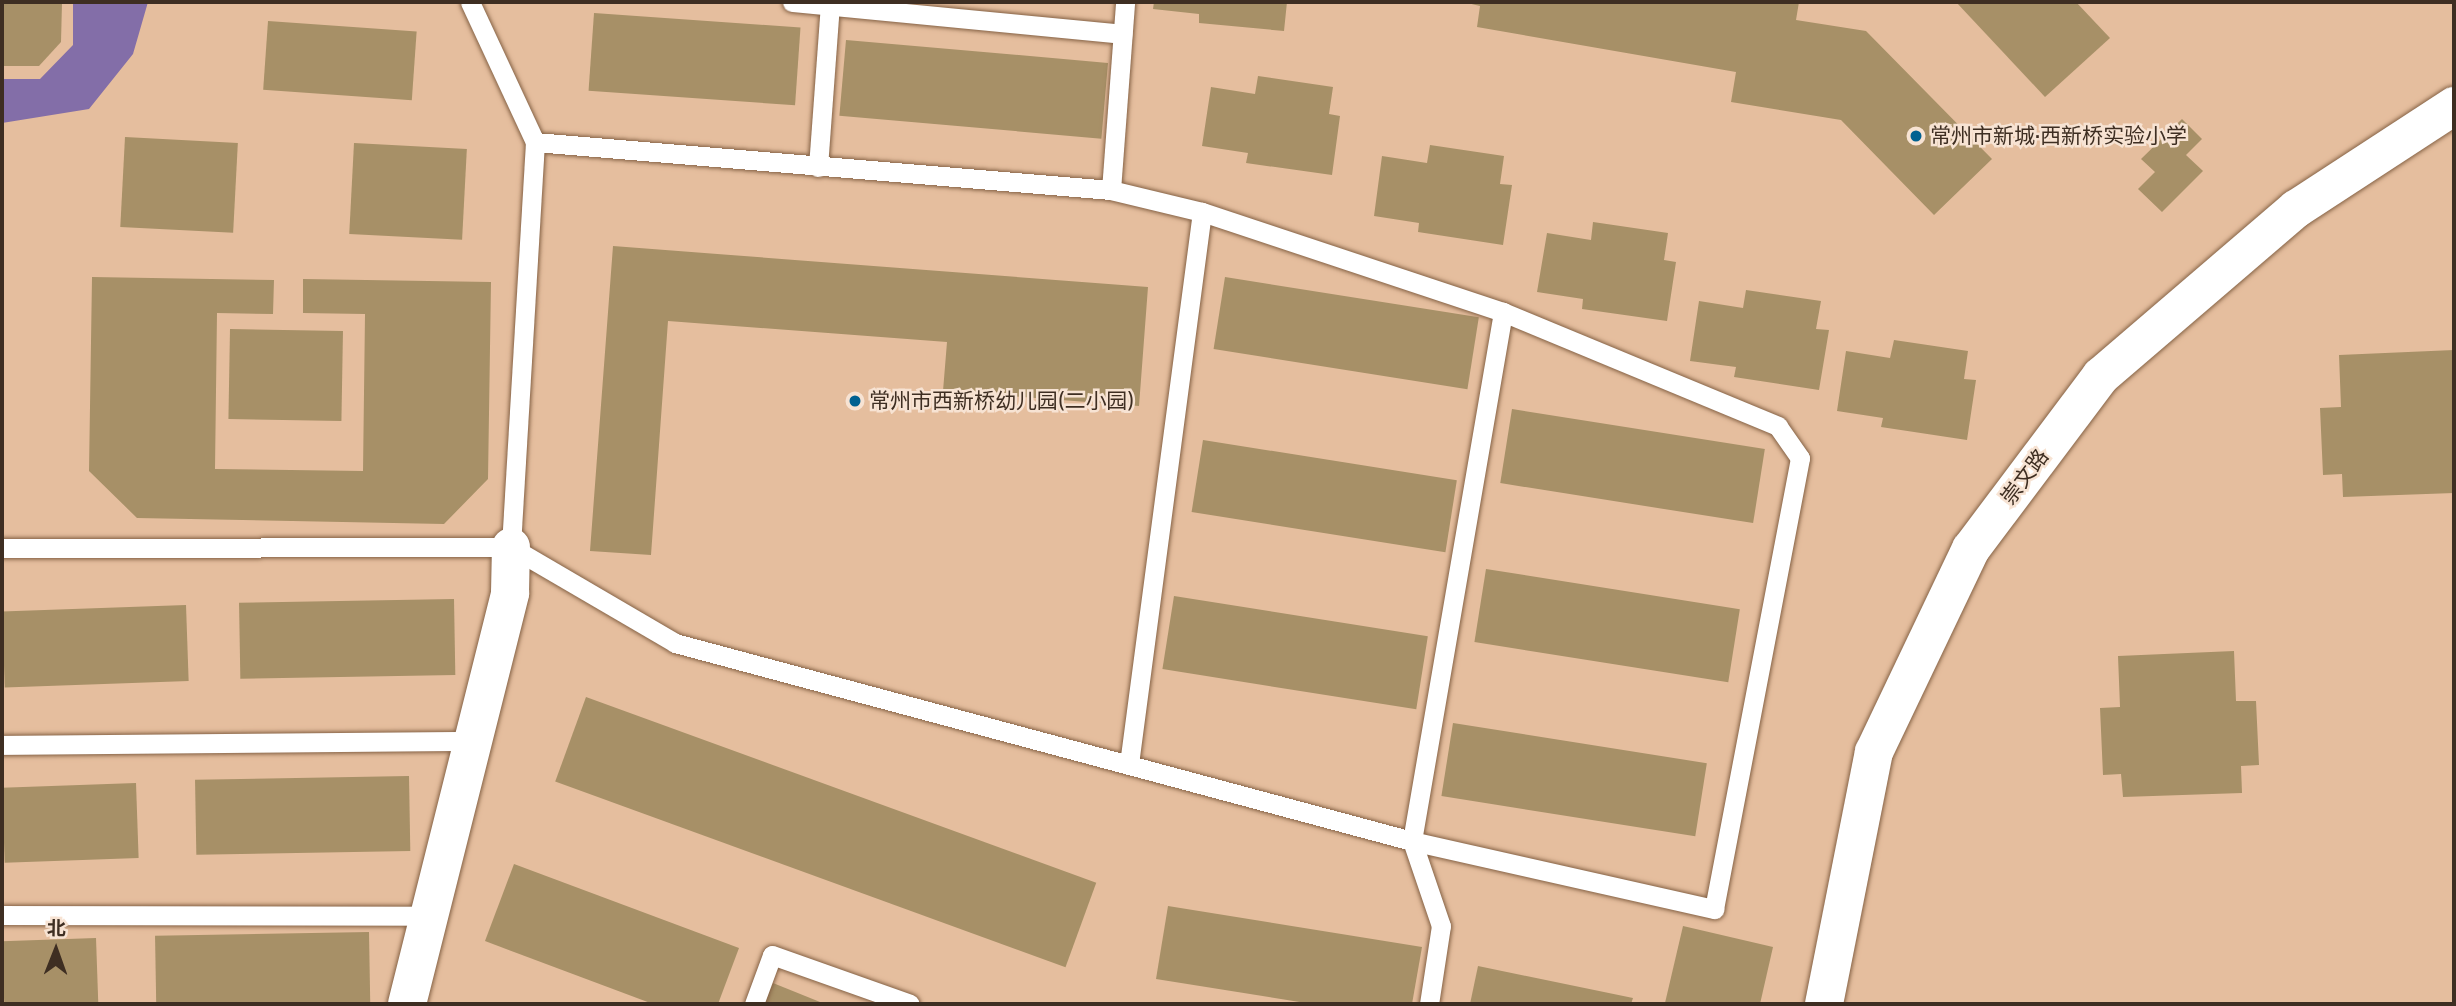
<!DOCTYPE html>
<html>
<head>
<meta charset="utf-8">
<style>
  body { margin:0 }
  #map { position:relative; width:2456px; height:1006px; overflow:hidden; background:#e5be9e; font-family:Cabin,"Noto Sans SC",sans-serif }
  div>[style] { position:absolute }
  .water>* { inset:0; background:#836ea8 }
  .building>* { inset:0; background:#a79067; transform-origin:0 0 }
  .roads { filter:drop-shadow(0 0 2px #856245) drop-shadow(0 0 2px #856245) }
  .lane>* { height:19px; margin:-9.5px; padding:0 9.5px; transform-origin:9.5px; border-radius:9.5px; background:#fff }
  .street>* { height:38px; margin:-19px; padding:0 19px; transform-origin:19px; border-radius:19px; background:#fff }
  .dots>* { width:19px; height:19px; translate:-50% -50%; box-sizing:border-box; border:4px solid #f7e3d3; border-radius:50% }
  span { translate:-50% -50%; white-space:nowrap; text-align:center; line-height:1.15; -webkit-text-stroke:5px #f7e3d3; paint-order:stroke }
  .poi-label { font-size:21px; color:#3e2e22 }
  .left { translate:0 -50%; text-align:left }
  .street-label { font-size:21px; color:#3e2e22 }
  .frame { position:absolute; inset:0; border:4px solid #3e2e22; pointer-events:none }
  .north { position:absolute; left:21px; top:915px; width:70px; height:70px; -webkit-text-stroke:5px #f7e3d3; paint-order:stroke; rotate:1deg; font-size:19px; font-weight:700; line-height:28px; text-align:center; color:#3e2e22 }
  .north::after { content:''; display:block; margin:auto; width:24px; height:32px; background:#3e2e22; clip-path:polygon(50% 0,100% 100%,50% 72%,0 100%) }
</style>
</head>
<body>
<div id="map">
  <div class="water">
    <i style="clip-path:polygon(73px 2px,148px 2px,133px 54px,89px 109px,2px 123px,2px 79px,40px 79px,73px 45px)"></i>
  </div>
  <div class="building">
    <i style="clip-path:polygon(2px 2px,62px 3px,61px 42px,39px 66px,2px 66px)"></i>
    <i style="clip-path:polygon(1154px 2px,1287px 2px,1284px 31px,1199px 23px,1199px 14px,1153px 9px)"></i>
    <i style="clip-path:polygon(1463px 2px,1799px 2px,1796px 20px,1866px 31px,1992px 159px,1934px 215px,1841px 120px,1731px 102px,1736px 72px,1477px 27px,1480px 6px)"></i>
    <i style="clip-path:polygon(1956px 2px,2076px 2px,2110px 38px,2045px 97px)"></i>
    <i style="left:594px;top:13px;width:207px;height:78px;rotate:4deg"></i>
    <i style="left:268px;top:21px;width:149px;height:69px;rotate:4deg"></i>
    <i style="left:846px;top:40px;width:263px;height:76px;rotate:5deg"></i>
    <i style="clip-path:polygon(1258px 76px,1333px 87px,1329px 114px,1340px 116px,1332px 175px,1246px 163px,1248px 153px,1202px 146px,1211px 87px,1255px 94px)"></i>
    <i style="clip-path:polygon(2182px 119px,2202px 139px,2186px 155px,2203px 171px,2162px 212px,2138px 189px,2155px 172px,2141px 159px)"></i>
    <i style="left:125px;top:137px;width:113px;height:90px;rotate:3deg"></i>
    <i style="left:354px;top:143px;width:113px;height:91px;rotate:3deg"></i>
    <i style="clip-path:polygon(1430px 145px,1504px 156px,1500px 184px,1512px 185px,1503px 245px,1418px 232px,1419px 223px,1374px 216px,1382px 156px,1427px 163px)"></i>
    <i style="clip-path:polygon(1593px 222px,1668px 233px,1664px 260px,1676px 262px,1667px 321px,1582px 309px,1583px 299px,1537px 292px,1547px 233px,1591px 240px)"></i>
    <i style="clip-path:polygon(613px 246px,1148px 287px,1139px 406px,943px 391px,947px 342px,668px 321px,651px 555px,590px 551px)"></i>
    <i style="clip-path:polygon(92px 277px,274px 280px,273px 314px,217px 313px,215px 469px,363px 471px,365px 314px,303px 313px,303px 279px,491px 282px,488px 479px,444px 524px,137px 518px,89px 471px)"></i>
    <i style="left:1225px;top:277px;width:257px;height:73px;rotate:9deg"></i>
    <i style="clip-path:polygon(1746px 290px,1821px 301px,1816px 329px,1829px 330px,1819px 390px,1734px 377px,1736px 367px,1690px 361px,1699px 301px,1743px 308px)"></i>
    <i style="left:230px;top:329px;width:113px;height:90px;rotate:1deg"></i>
    <i style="clip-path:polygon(1894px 340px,1968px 351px,1964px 379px,1976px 380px,1967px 440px,1881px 427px,1883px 418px,1837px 411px,1846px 351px,1890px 358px)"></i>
    <i style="clip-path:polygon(2454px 350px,2454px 493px,2343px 497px,2342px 474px,2323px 475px,2320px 408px,2341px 407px,2339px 355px)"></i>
    <i style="left:1512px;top:409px;width:256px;height:75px;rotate:9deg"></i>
    <i style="left:1203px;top:440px;width:257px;height:73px;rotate:9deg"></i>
    <i style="left:1486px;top:569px;width:257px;height:74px;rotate:9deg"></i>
    <i style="left:1174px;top:596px;width:257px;height:74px;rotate:9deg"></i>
    <i style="left:454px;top:599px;width:76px;height:215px;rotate:89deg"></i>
    <i style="left:186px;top:605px;width:76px;height:184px;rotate:88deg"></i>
    <i style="clip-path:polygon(2234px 651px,2236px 701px,2256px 701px,2259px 765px,2241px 766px,2242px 793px,2123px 797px,2121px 774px,2103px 775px,2100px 708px,2120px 707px,2118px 656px)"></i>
    <i style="left:586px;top:697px;width:543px;height:90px;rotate:20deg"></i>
    <i style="left:1453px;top:723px;width:257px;height:74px;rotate:9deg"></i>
    <i style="left:409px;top:776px;width:75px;height:214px;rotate:89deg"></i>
    <i style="left:136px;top:783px;width:75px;height:134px;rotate:88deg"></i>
    <i style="clip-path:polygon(514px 864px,739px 948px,718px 1004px,653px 1004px,485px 941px)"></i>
    <i style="clip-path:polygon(1168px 906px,1422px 947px,1412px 1004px,1312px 1004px,1156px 979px)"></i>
    <i style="clip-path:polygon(1683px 926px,1773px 947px,1760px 1004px,1665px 1003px)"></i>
    <i style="left:369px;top:932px;width:72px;height:214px;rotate:89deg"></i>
    <i style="left:96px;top:938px;width:66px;height:94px;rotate:88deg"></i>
    <i style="clip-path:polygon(1478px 966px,1633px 998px,1631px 1004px,1470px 1004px)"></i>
    <i style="clip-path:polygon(773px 983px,825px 1004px,764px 1004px)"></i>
  </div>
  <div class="roads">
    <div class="lane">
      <i style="left:470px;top:2px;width:154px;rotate:65.1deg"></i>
      <i style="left:535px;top:142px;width:406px;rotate:93.4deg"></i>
      <i style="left:792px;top:2px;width:332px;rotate:5.5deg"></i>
      <i style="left:818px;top:167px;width:165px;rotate:-85.8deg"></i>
      <i style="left:1111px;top:190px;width:189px;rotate:-85.7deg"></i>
      <i style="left:2px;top:548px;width:509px;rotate:-0.11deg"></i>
      <i style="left:511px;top:547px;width:190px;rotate:30.3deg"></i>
      <i style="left:675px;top:643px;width:763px;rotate:15.04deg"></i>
      <i style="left:1412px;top:841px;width:310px;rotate:12.7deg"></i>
      <i style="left:1714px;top:909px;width:459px;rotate:-79.2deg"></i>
      <i style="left:1800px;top:458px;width:39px;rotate:-125deg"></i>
      <i style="left:1778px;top:426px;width:298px;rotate:-157.5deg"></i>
      <i style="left:1503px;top:312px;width:317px;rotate:-161.6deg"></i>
      <i style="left:1202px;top:212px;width:94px;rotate:-166.4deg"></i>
      <i style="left:1111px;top:190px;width:578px;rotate:-175.24deg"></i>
      <i style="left:2px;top:745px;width:474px;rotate:-0.5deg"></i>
      <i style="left:1129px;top:764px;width:557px;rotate:-82.47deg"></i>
      <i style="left:2px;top:915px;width:429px;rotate:0.1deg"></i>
      <i style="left:754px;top:1004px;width:52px;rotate:-69.8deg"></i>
      <i style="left:772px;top:955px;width:146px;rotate:19.5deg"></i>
      <i style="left:1429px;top:1004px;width:79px;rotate:-81.3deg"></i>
      <i style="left:1441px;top:926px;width:90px;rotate:-108.8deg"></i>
      <i style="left:1412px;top:841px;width:537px;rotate:-80.24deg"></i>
    </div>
    <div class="street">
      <i style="left:407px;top:1004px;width:424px;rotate:-75.9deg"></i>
      <i style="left:510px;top:593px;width:46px;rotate:-88.8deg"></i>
      <i style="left:1824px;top:1004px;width:257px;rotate:-78.8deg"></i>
      <i style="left:1874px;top:752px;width:225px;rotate:-64.5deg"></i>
      <i style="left:1971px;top:549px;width:216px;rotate:-53.1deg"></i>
      <i style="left:2101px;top:376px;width:257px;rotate:-40.6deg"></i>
      <i style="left:2296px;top:209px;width:189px;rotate:-33.1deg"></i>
    </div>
  </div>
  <div class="dots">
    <i style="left:1916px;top:136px;background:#006191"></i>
    <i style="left:855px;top:401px;background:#006191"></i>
  </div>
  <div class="poi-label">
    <span class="left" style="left:1930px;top:136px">常州市新城·西新桥实验小学</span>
    <span class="left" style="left:869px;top:401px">常州市西新桥幼儿园(二小园)</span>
  </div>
  <div class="street-label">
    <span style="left:2025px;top:477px;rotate:-53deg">崇文路</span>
  </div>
  <div class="frame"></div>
  <div class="north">北</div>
</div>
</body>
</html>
